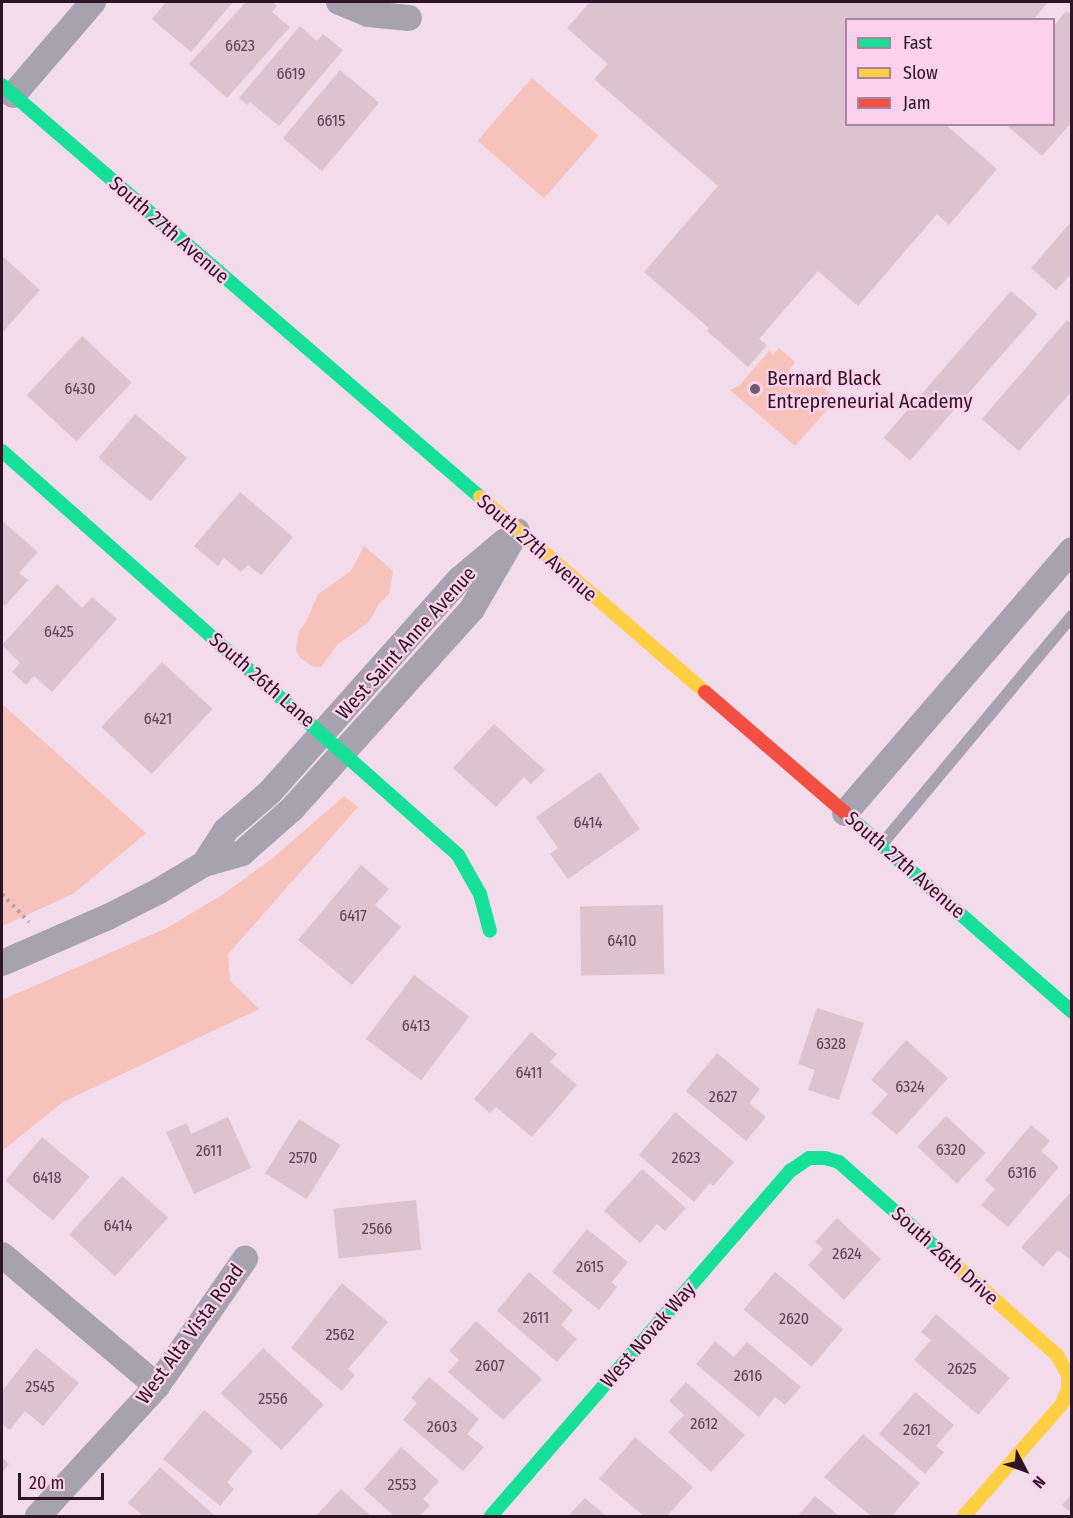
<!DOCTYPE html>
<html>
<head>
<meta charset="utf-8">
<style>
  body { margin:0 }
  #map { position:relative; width:1073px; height:1518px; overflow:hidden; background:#f2dbea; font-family:"Fira Sans Condensed",sans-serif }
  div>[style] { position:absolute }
  .green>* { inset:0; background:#f6c2ba; transform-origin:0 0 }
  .building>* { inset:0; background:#ddc3cf; transform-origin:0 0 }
  .path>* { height:4px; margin-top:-2px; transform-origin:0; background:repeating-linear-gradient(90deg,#b0a4b1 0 3px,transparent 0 7.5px) }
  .lane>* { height:12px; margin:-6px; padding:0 6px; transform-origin:6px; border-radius:6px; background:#a7a2af }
  .street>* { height:26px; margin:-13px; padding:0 13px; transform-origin:13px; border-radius:13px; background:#a7a2af }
  .fast>* { height:14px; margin:-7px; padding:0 7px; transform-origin:7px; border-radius:7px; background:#16e098 }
  .slow>* { height:14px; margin:-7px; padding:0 7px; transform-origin:7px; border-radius:7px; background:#ffcf43 }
  .jam>* { height:14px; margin:-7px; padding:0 7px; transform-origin:7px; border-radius:7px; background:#f24e42 }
  .dots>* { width:16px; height:16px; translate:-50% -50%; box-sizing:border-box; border:3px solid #fcd1ed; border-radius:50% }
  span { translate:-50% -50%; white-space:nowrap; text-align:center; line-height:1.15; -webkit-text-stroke:4.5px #fcd1ed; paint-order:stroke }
  .number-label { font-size:16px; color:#5c4253 }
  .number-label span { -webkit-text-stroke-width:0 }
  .street-label { font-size:20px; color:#2d1426 }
  .poi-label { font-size:20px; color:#2d1426 }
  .left { translate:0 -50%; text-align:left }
  .frame { position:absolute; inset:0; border:3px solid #2d1426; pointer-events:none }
  .legend { position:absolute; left:845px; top:18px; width:210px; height:108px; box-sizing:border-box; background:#fcd1ed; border:2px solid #a9859d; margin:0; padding:8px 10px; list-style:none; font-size:18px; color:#2d1426 }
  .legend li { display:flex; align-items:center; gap:12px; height:30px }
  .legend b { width:30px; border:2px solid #a9859d }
  .north { position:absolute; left:995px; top:1440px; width:60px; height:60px; -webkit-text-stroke:4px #fcd1ed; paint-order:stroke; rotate:131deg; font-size:16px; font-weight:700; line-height:24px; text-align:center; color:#2d1426 }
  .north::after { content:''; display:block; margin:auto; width:21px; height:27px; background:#2d1426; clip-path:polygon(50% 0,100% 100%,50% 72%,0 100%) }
  .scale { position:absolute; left:18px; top:1473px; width:86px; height:27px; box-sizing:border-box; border:3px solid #2d1426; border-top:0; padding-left:8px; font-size:18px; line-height:21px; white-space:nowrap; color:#2d1426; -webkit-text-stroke:4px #fcd1ed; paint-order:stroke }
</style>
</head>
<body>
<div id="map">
  <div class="green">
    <i style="left:532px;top:78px;width:88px;height:83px;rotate:41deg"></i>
    <i style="clip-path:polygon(779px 348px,795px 362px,789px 370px,791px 376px,799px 377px,805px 371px,834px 397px,835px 401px,795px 446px,730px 390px,740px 385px,769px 351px,773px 355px)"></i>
    <i style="clip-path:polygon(364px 546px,393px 571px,389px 594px,379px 604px,369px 622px,338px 644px,321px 667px,314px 667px,300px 658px,296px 650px,299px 631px,306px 622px,318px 594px,351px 571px)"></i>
    <i style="clip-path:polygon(2px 704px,146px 833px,73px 894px,2px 926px)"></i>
    <i style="clip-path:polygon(344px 796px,358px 807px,228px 954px,230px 981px,259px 1009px,63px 1102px,2px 1151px,2px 1000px,167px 928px,222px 895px,273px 858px)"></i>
  </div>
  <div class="building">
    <i style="clip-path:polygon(166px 2px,233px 2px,191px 52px,152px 19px)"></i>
    <i style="clip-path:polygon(246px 2px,272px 2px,277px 6px,272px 12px,290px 27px,227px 98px,189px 64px)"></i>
    <i style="clip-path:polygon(590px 2px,1048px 2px,1033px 20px,846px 20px,846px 124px,945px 124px,997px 169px,949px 225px,937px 214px,858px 306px,818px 271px,759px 339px,767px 345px,748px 367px,707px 331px,709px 328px,644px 272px,718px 186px,594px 79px,608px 64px,567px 28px)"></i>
    <i style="clip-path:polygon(1066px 11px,1072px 15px,1072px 122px,1042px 156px,1005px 124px,1054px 124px,1054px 26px)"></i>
    <i style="clip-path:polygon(300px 26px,317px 41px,323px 34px,343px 50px,279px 126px,250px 102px,247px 105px,239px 98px)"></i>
    <i style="left:340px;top:70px;width:51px;height:89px;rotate:40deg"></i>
    <i style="clip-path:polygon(1072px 221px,1072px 273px,1056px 290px,1031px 268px)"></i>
    <i style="clip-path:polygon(2px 256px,40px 290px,2px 333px)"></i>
    <i style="left:1011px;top:291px;width:35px;height:194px;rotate:41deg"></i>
    <i style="clip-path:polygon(1067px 320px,1072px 324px,1072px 391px,1019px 451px,982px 419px)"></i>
    <i style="left:82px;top:336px;width:68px;height:81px;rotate:43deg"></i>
    <i style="left:135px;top:414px;width:68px;height:57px;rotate:40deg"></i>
    <i style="clip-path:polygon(240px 492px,293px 537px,261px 575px,248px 565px,241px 572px,224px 558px,218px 566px,194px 546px)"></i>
    <i style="clip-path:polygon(2px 521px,38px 552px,19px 573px,28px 580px,5px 606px,2px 603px)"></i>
    <i style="clip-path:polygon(57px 584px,82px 608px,92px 597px,117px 619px,52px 692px,34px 676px,26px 685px,12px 672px,20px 663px,2px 645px)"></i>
    <i style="left:162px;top:662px;width:69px;height:89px;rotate:43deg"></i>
    <i style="clip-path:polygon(494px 724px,545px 770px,531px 784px,524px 777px,496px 807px,453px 768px)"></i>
    <i style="clip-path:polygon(600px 772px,640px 829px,568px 879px,550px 854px,558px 848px,536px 817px)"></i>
    <i style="clip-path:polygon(361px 865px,389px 889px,375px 905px,401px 927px,352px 985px,298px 940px)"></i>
    <i style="left:663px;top:905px;width:69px;height:83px;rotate:89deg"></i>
    <i style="left:414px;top:975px;width:69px;height:80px;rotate:37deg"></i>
    <i style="clip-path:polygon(817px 1008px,864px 1023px,839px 1100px,808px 1090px,815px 1070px,798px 1064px)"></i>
    <i style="clip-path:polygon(531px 1032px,557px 1054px,550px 1062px,577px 1085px,532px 1137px,496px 1107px,490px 1113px,474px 1099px)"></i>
    <i style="clip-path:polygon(906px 1040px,948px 1078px,897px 1135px,871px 1113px,888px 1094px,871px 1080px)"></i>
    <i style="clip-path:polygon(717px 1053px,760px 1089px,749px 1103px,766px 1117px,746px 1141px,686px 1091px)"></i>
    <i style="clip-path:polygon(675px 1112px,734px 1162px,713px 1186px,710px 1183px,694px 1202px,639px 1155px)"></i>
    <i style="left:946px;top:1116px;width:54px;height:42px;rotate:43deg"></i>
    <i style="clip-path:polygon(228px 1117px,251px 1168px,194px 1194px,166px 1132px,187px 1123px,191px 1134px)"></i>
    <i style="left:299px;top:1119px;width:49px;height:64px;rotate:32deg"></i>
    <i style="clip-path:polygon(1031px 1125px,1050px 1141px,1041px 1151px,1059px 1167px,1008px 1227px,981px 1205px,995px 1189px,985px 1180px)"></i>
    <i style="left:42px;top:1137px;width:62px;height:57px;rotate:40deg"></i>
    <i style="clip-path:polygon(642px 1169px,686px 1208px,665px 1231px,657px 1224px,640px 1243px,604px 1211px)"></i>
    <i style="left:122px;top:1176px;width:62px;height:79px;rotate:42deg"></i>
    <i style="clip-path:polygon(1072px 1191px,1072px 1261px,1058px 1250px,1043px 1267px,1021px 1247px)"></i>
    <i style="left:416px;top:1200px;width:50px;height:83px;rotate:84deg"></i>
    <i style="clip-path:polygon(837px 1218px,881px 1259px,844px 1300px,808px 1265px,823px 1249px,815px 1242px)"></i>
    <i style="clip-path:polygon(587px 1229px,628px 1262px,612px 1282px,617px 1287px,599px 1310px,552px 1272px)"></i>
    <i style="clip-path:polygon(529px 1272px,573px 1310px,561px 1325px,577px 1339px,557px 1362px,497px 1311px)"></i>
    <i style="left:775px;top:1272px;width:89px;height:49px;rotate:40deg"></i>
    <i style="clip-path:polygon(342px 1283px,388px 1322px,348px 1369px,355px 1375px,342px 1391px,291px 1348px)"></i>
    <i style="clip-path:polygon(936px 1314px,1010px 1378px,978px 1415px,914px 1360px,931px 1340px,921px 1332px)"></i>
    <i style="clip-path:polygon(476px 1321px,542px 1379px,503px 1420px,448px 1372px,459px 1360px,449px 1351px)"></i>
    <i style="clip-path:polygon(715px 1341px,734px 1357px,747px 1342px,801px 1387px,785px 1405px,775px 1397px,759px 1417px,696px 1364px)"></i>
    <i style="clip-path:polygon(36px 1348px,79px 1383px,43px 1426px,25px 1411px,10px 1430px,2px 1424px,2px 1391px)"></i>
    <i style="left:263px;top:1348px;width:83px;height:62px;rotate:43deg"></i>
    <i style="clip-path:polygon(429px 1377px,479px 1419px,467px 1434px,484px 1447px,463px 1471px,403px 1420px,417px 1403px,411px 1398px)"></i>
    <i style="clip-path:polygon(686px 1382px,745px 1435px,711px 1472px,668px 1432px,684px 1415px,669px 1401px)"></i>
    <i style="clip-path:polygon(915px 1392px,954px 1425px,936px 1446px,944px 1452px,925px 1474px,879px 1434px)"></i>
    <i style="clip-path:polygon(204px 1410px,253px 1451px,227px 1482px,234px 1489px,220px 1506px,163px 1459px)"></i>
    <i style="clip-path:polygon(863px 1434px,920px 1483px,892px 1516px,871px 1516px,824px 1477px)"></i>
    <i style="clip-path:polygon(635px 1437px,693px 1487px,667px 1516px,644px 1516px,599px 1479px)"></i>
    <i style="clip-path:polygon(401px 1447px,439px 1481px,423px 1499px,430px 1505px,420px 1516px,394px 1516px,364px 1489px)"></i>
    <i style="clip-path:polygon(2px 1457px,9px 1464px,2px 1473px)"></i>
    <i style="clip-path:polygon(160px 1467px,214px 1515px,213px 1516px,143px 1516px,128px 1503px)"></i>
    <i style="clip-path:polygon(341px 1489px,371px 1516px,316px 1516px)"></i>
    <i style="clip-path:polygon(1072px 1494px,1072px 1513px,1062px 1505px)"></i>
    <i style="clip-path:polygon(815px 1496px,839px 1516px,798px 1516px)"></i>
    <i style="clip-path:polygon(585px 1498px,606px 1516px,568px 1516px)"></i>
  </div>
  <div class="path">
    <i style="left:2px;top:894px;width:39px;rotate:46deg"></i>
  </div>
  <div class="lane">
    <i style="left:882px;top:844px;width:297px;rotate:-50.2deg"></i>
  </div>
  <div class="street">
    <i style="left:339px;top:2px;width:31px;rotate:22deg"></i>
    <i style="left:368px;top:14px;width:41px;rotate:5.6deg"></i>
    <i style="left:13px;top:95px;width:123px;rotate:-49.3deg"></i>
    <i style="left:845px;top:813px;width:347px;rotate:-49.2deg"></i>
    <i style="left:204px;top:864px;width:40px;rotate:-57.1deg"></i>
    <i style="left:226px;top:830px;width:58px;rotate:-40.8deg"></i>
    <i style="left:270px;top:792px;width:285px;rotate:-48.3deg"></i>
    <i style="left:460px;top:579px;width:59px;rotate:-40.2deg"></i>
    <i style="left:2px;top:963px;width:116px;rotate:-23.5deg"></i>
    <i style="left:108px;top:917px;width:57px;rotate:-27deg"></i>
    <i style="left:159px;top:891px;width:52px;rotate:-31deg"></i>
    <i style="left:204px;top:864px;width:40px;rotate:-16deg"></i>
    <i style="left:242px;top:853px;width:67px;rotate:-41.3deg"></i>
    <i style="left:292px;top:809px;width:269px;rotate:-48deg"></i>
    <i style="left:472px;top:609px;width:90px;rotate:-60deg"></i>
    <i style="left:2px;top:1255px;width:203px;rotate:40.2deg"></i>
    <i style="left:38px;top:1516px;width:176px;rotate:-47.5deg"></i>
    <i style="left:157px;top:1386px;width:155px;rotate:-55.3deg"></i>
  </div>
  <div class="fast">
    <i style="left:2px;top:85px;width:631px;rotate:40.76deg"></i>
    <i style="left:2px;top:451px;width:609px;rotate:41.54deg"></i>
    <i style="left:458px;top:855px;width:45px;rotate:60.6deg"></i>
    <i style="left:480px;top:894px;width:38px;rotate:75deg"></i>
    <i style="left:845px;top:813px;width:302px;rotate:41.2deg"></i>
    <i style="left:491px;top:1516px;width:457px;rotate:-49.1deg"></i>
    <i style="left:790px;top:1171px;width:23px;rotate:-34deg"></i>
    <i style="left:809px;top:1158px;width:16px"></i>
    <i style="left:825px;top:1158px;width:15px;rotate:16deg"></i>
    <i style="left:839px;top:1162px;width:149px;rotate:41.5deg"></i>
  </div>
  <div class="slow">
    <i style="left:480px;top:497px;width:298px;rotate:40.9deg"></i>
    <i style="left:951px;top:1261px;width:142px;rotate:41.6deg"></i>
    <i style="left:1057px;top:1355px;width:23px;rotate:61deg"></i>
    <i style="left:1068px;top:1375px;width:14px;rotate:90deg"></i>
    <i style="left:1068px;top:1389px;width:16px;rotate:112deg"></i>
    <i style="left:1062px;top:1404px;width:149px;rotate:131.2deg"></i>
  </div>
  <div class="jam">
    <i style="left:705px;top:692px;width:185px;rotate:40.8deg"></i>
  </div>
  <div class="dots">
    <i style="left:755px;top:389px;background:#725a6b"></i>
  </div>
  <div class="number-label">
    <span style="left:240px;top:46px">6623</span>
    <span style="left:291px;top:74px">6619</span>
    <span style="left:331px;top:121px">6615</span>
    <span style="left:80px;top:389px">6430</span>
    <span style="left:59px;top:632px">6425</span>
    <span style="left:158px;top:719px">6421</span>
    <span style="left:588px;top:823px">6414</span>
    <span style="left:353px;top:916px">6417</span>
    <span style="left:622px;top:941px">6410</span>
    <span style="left:416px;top:1026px">6413</span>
    <span style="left:831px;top:1044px">6328</span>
    <span style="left:529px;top:1073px">6411</span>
    <span style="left:910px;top:1087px">6324</span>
    <span style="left:723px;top:1097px">2627</span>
    <span style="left:951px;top:1150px">6320</span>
    <span style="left:209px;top:1151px">2611</span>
    <span style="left:303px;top:1158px">2570</span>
    <span style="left:686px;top:1158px">2623</span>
    <span style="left:1022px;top:1173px">6316</span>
    <span style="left:47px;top:1178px">6418</span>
    <span style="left:118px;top:1226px">6414</span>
    <span style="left:377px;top:1229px">2566</span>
    <span style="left:847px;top:1254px">2624</span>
    <span style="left:590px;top:1267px">2615</span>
    <span style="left:536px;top:1318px">2611</span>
    <span style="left:794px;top:1319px">2620</span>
    <span style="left:340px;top:1335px">2562</span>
    <span style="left:490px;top:1366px">2607</span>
    <span style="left:962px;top:1369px">2625</span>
    <span style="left:748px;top:1376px">2616</span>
    <span style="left:40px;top:1387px">2545</span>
    <span style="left:273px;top:1399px">2556</span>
    <span style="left:704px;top:1424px">2612</span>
    <span style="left:442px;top:1427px">2603</span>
    <span style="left:917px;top:1430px">2621</span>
    <span style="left:402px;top:1485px">2553</span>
  </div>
  <div class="street-label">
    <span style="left:169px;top:230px;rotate:41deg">South 27th Avenue</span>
    <span style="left:537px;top:548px;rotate:41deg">South 27th Avenue</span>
    <span style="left:406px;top:643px;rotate:-48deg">West Saint Anne Avenue</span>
    <span style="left:262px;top:680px;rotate:41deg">South 26th Lane</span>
    <span style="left:905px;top:865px;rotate:41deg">South 27th Avenue</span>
    <span style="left:945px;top:1256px;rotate:42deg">South 26th Drive</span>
    <span style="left:190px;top:1334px;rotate:-54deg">West Alta Vista Road</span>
    <span style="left:648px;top:1335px;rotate:-49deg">West Novak Way</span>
  </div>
  <div class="poi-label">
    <span class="left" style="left:767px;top:390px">Bernard Black<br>Entrepreneurial Academy</span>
  </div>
  <div class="frame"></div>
  <ul class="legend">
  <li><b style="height:8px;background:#16e098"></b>Fast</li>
  <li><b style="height:8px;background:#ffcf43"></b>Slow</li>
  <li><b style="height:8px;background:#f24e42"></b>Jam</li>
  </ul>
  <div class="north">N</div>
  <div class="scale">20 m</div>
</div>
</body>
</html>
